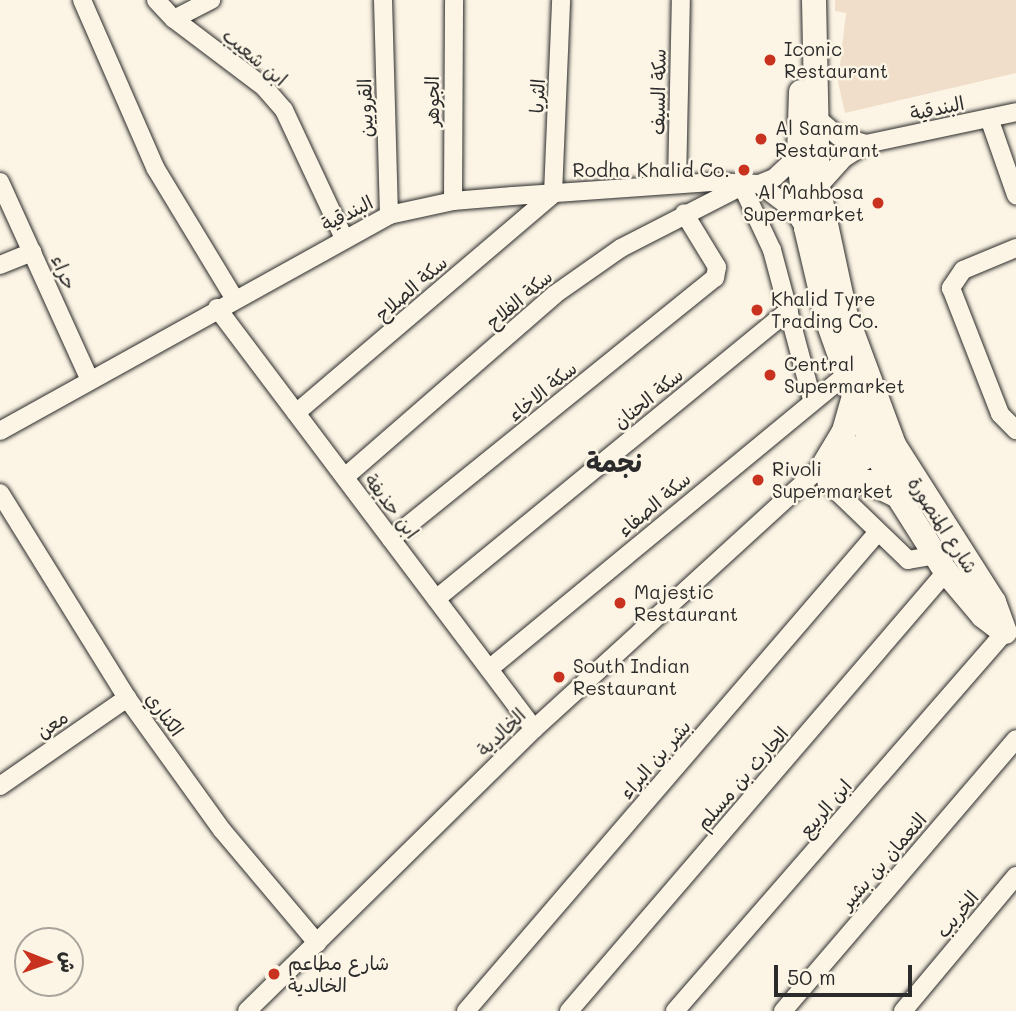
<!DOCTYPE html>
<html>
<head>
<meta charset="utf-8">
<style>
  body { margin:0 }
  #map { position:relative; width:1016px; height:1011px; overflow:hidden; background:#fcf5e5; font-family:Mali,"Playpen Sans Arabic",sans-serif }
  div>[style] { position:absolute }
  .built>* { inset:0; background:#f1deca }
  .roads { filter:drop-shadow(0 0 2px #2b2b2b) drop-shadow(0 0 2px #2b2b2b) }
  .minor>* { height:18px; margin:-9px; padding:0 9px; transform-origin:9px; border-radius:9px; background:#fcf5e5 }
  .secondary>* { height:24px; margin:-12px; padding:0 12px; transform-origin:12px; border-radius:12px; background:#fcf5e5 }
  .dots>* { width:19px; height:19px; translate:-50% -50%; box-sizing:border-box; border:4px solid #fcf5e5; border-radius:50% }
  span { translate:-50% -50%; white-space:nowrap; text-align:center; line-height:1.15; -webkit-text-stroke:5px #fcf5e5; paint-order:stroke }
  .poi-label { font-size:19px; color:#2b2b2b }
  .left { translate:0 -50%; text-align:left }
  .right { translate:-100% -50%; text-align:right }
  .street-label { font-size:19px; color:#2b2b2b }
  .district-label { font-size:26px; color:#2b2b2b; font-weight:700 }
  .north { position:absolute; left:14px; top:927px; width:70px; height:70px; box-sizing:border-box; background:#fcf5e5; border:2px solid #a8a49b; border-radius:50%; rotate:91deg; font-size:19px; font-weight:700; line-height:28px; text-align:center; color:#2b2b2b }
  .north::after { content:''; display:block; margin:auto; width:24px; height:32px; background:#c8321e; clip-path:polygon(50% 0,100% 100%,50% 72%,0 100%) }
  .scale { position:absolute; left:774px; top:965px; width:138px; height:32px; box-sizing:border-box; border:4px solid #2b2b2b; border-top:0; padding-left:9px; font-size:21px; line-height:24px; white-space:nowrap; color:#2b2b2b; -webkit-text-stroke:5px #fcf5e5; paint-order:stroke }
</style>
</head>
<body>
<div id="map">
  <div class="built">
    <i style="clip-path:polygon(835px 0,1016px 0,1016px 73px,845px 113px,838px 82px,846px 13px,835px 11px)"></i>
  </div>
  <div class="roads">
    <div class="minor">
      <i style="left:82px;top:0;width:184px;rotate:66.4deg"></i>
      <i style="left:156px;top:169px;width:151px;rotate:58.8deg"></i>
      <i style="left:156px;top:0;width:26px;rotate:47deg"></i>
      <i style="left:174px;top:19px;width:113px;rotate:37.1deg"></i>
      <i style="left:264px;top:87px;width:30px;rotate:49deg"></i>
      <i style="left:284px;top:110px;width:141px;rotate:64.9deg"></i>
      <i style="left:383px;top:0;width:215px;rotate:88.4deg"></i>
      <i style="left:174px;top:19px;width:42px;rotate:-27.2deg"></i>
      <i style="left:816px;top:117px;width:29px;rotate:41deg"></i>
      <i style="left:838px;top:136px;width:29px;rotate:16deg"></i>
      <i style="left:989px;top:118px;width:82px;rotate:70.7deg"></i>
      <i style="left:0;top:182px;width:217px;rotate:65.6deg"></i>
      <i style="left:677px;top:184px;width:184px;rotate:-88.8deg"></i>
      <i style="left:759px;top:184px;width:41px;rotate:37.1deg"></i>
      <i style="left:792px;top:209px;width:21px;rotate:55deg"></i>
      <i style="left:818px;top:187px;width:39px;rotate:-48deg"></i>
      <i style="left:844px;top:158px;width:26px;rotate:-32deg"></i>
      <i style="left:866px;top:144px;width:153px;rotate:-12deg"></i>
      <i style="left:453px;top:201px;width:201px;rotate:-89.7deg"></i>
      <i style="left:1016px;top:248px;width:57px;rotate:157.5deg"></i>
      <i style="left:963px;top:270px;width:22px;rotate:124deg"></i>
      <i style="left:951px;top:288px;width:135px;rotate:68.7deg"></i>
      <i style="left:1000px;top:414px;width:23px;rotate:45deg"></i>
      <i style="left:0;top:265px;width:35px;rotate:-22deg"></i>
      <i style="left:217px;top:308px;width:527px;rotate:53.02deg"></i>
      <i style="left:296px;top:413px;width:338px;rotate:-40.4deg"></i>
      <i style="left:553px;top:194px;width:194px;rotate:-87.6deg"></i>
      <i style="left:0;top:431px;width:445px;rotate:-29deg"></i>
      <i style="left:389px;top:215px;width:66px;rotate:-12.3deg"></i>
      <i style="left:453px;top:201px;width:60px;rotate:-4.8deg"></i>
      <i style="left:513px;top:196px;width:199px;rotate:-4deg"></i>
      <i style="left:712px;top:182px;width:47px;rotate:2.4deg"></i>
      <i style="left:759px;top:184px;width:16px;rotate:-22deg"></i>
      <i style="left:774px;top:178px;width:34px;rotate:-43deg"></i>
      <i style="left:345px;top:477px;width:277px;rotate:-41deg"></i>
      <i style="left:554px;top:295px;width:82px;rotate:-35deg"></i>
      <i style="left:621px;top:248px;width:136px;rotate:-27.1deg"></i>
      <i style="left:742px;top:186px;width:71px;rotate:64.9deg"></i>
      <i style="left:772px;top:250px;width:154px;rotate:75deg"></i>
      <i style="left:834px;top:478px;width:60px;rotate:-29.1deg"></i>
      <i style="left:826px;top:481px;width:114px;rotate:43.9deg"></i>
      <i style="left:908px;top:560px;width:27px;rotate:-10deg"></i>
      <i style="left:0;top:493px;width:241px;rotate:58.2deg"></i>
      <i style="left:127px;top:698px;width:163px;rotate:54.3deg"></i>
      <i style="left:222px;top:830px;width:148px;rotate:49.9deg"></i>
      <i style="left:391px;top:539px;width:416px;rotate:-38.9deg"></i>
      <i style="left:715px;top:278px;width:11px;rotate:-80deg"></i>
      <i style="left:717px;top:267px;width:63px;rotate:-121.4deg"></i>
      <i style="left:436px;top:599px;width:456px;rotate:-39.3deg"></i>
      <i style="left:489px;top:669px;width:464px;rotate:-39.5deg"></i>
      <i style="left:0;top:786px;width:155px;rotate:-34.7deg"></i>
      <i style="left:247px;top:1011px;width:402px;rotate:-44.5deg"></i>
      <i style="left:534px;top:729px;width:394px;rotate:-42.4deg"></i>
      <i style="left:825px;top:463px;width:60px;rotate:-28.7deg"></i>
      <i style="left:466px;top:1011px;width:630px;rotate:-49.31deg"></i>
      <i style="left:569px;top:1011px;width:579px;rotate:-49.35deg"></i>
      <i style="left:675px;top:1011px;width:503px;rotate:-48.95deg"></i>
      <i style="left:783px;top:1011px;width:358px;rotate:-49.4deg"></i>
      <i style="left:903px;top:1011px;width:176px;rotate:-50.1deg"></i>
    </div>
    <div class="secondary">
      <i style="left:814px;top:0;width:187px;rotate:88.8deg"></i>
      <i style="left:818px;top:187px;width:129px;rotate:77.9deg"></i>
      <i style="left:845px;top:313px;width:141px;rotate:69.6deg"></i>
      <i style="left:894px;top:445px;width:186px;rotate:57.5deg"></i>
      <i style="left:994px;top:602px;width:32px;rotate:70deg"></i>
      <i style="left:801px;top:92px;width:63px;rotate:91.8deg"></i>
      <i style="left:799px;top:155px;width:73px;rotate:84.5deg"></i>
      <i style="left:806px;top:228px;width:97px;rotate:76.8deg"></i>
      <i style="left:828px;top:322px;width:123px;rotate:70.5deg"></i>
      <i style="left:869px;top:438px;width:65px;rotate:63.4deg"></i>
      <i style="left:898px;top:496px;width:90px;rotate:57.7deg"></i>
      <i style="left:946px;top:572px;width:57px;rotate:49.9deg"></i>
      <i style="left:983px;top:616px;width:25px;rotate:37deg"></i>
      <i style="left:825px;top:463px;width:37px;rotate:-59deg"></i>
      <i style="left:844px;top:431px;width:35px;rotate:-74deg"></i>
      <i style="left:836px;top:477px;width:33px;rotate:9deg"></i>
      <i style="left:869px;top:482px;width:32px;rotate:26deg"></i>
    </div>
  </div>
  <div class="dots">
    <i style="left:770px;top:60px;background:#c8321e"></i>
    <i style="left:761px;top:139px;background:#c8321e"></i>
    <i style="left:744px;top:170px;background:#c8321e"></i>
    <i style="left:878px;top:203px;background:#c8321e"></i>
    <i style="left:757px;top:310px;background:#c8321e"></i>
    <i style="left:770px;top:375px;background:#c8321e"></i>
    <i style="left:758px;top:480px;background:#c8321e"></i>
    <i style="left:620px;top:603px;background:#c8321e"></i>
    <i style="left:559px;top:677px;background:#c8321e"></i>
    <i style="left:274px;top:974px;background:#c8321e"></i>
  </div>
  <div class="poi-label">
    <span class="left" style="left:784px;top:60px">Iconic<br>Restaurant</span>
    <span class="left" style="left:775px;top:139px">Al Sanam<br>Restaurant</span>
    <span class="right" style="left:730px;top:170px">Rodha Khalid Co.</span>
    <span class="right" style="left:864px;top:203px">Al Mahbosa<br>Supermarket</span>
    <span class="left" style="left:771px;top:310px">Khalid Tyre<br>Trading Co.</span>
    <span class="left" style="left:784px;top:375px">Central<br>Supermarket</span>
    <span class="left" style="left:772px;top:480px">Rivoli<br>Supermarket</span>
    <span class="left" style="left:634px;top:603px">Majestic<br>Restaurant</span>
    <span class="left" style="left:573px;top:677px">South Indian<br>Restaurant</span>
    <span class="left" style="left:288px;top:974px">شارع مطاعم<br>الخالدية</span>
  </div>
  <div class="street-label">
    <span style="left:255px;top:57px;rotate:40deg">ابن شعيب</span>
    <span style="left:658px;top:92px;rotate:-89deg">سكة السيف</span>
    <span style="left:537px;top:96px;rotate:-87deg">الثريا</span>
    <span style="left:432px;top:101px;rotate:-90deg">الجوهر</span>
    <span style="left:365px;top:108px;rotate:-92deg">القرويين</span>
    <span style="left:937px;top:108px;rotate:-12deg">البندقية</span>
    <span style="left:347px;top:213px;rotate:-27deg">البندقية</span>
    <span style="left:64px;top:272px;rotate:66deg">حراء</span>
    <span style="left:411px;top:288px;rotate:-41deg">سكة الصلاح</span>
    <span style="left:519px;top:299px;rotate:-40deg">سكة الفلاح</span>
    <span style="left:542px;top:391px;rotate:-39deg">سكة الاخاء</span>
    <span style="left:648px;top:398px;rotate:-39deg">سكة الحنان</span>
    <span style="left:654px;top:504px;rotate:-40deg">سكة الصفاء</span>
    <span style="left:392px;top:506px;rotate:53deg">ابن حذيفة</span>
    <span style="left:943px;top:525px;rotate:57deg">شارع المنصورة</span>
    <span style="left:165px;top:714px;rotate:54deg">الكناري</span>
    <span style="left:52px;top:724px;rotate:-35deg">معن</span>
    <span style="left:501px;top:732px;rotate:-44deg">الخالدية</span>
    <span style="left:655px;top:759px;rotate:-49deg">بشر بن البراء</span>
    <span style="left:742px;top:778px;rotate:-49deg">الحارث بن مسلم</span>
    <span style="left:825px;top:808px;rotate:-49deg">ابن الربيع</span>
    <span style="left:883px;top:861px;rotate:-49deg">النعمان بن بشير</span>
    <span style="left:957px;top:914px;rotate:-50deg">الخريب</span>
  </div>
  <div class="district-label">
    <span style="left:614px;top:463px">نجمة</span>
  </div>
  <div class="north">ش</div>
  <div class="scale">50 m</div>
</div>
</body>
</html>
